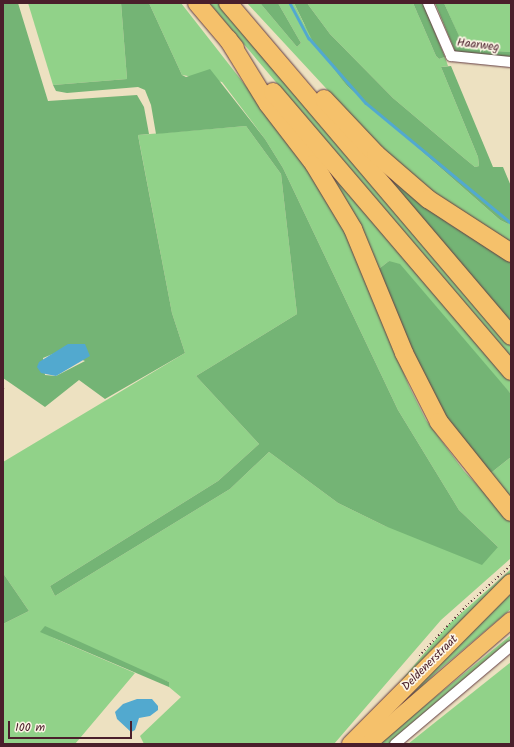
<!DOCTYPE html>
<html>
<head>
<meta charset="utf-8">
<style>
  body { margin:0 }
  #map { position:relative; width:514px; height:747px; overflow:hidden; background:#ede1c1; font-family:Kalam,sans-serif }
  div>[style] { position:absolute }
  .green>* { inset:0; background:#91d289 }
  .forest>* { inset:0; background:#74b475 }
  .water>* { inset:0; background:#52a9cf }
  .stream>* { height:2.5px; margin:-1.25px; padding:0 1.25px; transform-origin:1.25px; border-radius:1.25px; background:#52a9cf }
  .path>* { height:1.5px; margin-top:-0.75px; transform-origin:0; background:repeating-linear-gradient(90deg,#623c42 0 1px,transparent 0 4px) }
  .roads { filter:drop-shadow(0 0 1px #623c42) drop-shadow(0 0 1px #623c42) }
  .minor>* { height:10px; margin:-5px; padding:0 5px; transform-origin:5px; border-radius:5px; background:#fff }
  .primary>* { height:16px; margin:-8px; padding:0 8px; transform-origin:8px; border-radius:8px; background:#f5c16b }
  .motorway>* { height:18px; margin:-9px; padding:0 9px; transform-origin:9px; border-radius:9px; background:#f5c16b }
  span { translate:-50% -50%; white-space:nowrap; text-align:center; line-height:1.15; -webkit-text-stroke:3.5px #fcf5e5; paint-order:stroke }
  .street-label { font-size:12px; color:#4a1f2b }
  .frame { position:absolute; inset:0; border:4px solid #4a1f2b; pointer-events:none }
  .scale { position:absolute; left:8px; top:721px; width:124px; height:18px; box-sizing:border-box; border:2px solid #4a1f2b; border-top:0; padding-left:5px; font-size:12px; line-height:14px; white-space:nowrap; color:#4a1f2b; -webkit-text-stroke:3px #fcf5e5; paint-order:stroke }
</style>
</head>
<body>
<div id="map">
  <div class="green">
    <i style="clip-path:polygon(28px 3px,121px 3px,127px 79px,53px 85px)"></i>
    <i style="clip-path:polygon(149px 3px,181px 3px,303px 159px,343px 222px,409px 386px,426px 420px,464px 471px,511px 521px,511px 558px,441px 620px,334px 744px,144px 744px,140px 736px,181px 697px,169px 687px,169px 682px,49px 636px,135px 673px,75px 744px,3px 744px,3px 624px,29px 611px,3px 573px,3px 462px,185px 353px,172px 313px,138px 135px,246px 126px,281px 174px,297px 314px,196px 376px,259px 444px,218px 481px,50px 586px,55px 596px,230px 489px,269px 452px,338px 503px,385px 526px,498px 547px,459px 510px,398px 410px,283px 168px,265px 139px,222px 82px,182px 75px)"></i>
    <i style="clip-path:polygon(209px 3px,221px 3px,511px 341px,511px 360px)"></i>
    <i style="clip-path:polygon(247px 3px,260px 3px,297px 47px,301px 43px,278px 3px,294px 3px,304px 24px,347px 86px,500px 220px,508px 224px,511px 222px,511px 245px,459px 214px,386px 153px)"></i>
    <i style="clip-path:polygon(307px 3px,413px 3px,436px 56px,439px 59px,445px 57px,448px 66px,441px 67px,478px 157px,479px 166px,475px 167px,464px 158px,393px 98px,330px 34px)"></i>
    <i style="clip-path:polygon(444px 3px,511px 3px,511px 52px,465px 50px)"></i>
    <i style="clip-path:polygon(299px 134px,511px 382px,511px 394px,389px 261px,380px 268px,377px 276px)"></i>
    <i style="clip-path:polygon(511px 457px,511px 506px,487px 476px)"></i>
    <i style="clip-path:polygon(511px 569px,511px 576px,377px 709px,449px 624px)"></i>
    <i style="clip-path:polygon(511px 585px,511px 609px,439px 670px,393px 714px,390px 713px)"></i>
    <i style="clip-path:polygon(511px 635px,511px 643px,391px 744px,378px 744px)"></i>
    <i style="clip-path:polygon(511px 662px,511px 744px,408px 744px,433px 724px)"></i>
  </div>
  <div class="forest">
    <i style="clip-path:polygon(evenodd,3px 3px,18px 3px,48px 101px,137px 95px,144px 107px,149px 134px,138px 135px,140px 146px,172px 313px,185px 353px,105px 399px,79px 380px,45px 407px,3px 378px,3px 3px,60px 351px,85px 361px,56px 376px,45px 375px,43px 358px,60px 351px)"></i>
    <i style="clip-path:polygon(121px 3px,149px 3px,182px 75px,186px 77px,210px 69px,265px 139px,283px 168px,398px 410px,459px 510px,498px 547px,482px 565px,385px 526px,338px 503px,269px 452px,230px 489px,55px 596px,50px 586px,218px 481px,259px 444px,196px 376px,297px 314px,281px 174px,246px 126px,156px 134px,151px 105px,145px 90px,138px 87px,67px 93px,56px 91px,53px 85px,127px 79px)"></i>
    <i style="clip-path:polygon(260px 3px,278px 3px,301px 43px,297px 47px)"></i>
    <i style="clip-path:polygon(294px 3px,307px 3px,330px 34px,393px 98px,464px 158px,475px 167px,479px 166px,478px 157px,441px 67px,451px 66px,493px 167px,503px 167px,511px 186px,511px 222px,508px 224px,500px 220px,347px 86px,312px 40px)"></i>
    <i style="clip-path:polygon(413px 3px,423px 3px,445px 57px,439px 59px,436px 56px)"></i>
    <i style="clip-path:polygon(435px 3px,444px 3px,465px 49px,511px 52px,511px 62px,457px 56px)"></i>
    <i style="clip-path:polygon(347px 130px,448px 223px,511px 262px,511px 322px)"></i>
    <i style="clip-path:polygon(389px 261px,400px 264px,511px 394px,511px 457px,487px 476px,451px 431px,377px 276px,380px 268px)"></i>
    <i style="clip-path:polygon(3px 573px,29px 611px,3px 624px)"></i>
    <i style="clip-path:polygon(45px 626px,169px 682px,169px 687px,40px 632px)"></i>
  </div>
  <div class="water">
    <i style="clip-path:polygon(68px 344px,85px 344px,90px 356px,56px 376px,41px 373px,37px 367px,39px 362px)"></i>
    <i style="clip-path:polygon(137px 699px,152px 699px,158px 706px,158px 710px,150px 716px,139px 718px,135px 730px,131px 732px,117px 719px,115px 712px,123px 704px)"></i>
  </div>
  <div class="stream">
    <i style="left:290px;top:3px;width:40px;rotate:62deg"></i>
    <i style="left:309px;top:38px;width:86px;rotate:48.8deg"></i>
    <i style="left:366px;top:103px;width:188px;rotate:39.6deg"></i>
  </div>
  <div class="path">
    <i style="left:3px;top:388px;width:1px;rotate:-45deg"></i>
    <i style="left:419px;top:656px;width:71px;rotate:-46.7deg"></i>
    <i style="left:468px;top:604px;width:58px;rotate:-42.2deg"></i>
  </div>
  <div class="roads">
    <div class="minor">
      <i style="left:428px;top:3px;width:58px;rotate:66.5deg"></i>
      <i style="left:451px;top:56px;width:60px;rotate:5.7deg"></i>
      <i style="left:395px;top:744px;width:152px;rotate:-40.2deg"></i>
    </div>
    <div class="primary">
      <i style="left:350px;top:744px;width:228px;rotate:-45.2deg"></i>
      <i style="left:368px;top:744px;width:189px;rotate:-40.9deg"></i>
    </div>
    <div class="motorway">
      <i style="left:197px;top:3px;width:59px;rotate:49.8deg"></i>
      <i style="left:228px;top:3px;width:437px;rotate:49.6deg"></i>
      <i style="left:228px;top:39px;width:76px;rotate:58.4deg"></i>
      <i style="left:268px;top:104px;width:76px;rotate:52.5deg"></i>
      <i style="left:314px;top:164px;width:76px;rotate:59deg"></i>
      <i style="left:353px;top:229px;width:134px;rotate:67.6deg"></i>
      <i style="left:404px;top:353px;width:77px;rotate:63.1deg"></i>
      <i style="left:439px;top:422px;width:115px;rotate:51.3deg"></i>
      <i style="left:273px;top:92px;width:367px;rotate:49.5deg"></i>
      <i style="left:324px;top:99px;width:76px;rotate:46.6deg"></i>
      <i style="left:376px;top:154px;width:69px;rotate:40.9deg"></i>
      <i style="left:428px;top:199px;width:99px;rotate:33deg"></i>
    </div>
  </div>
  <div class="street-label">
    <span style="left:478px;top:45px;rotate:7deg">Haarweg</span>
    <span style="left:430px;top:663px;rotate:-45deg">Deldenerstraat</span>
  </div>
  <div class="frame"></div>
  <div class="scale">100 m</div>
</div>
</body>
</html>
